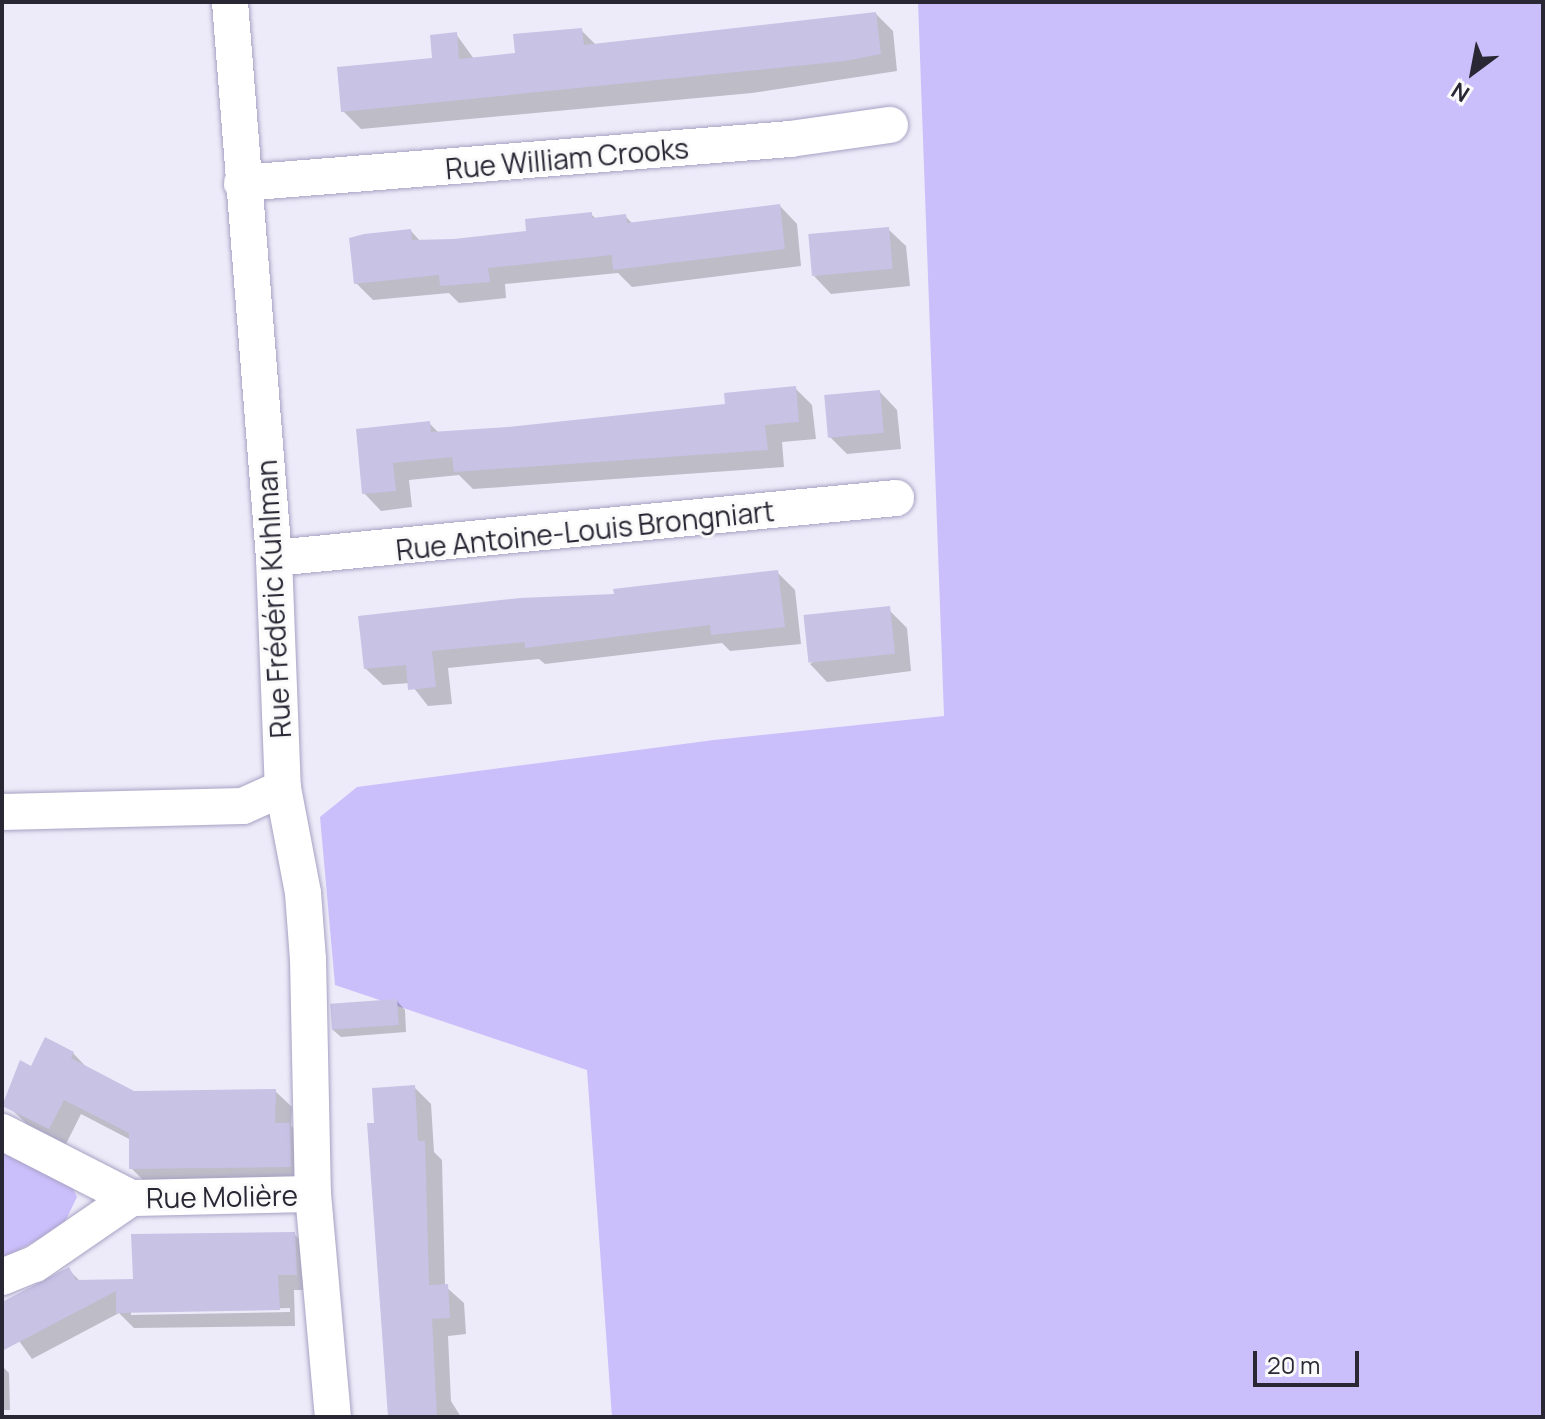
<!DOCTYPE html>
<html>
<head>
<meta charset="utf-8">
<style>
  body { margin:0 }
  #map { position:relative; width:1545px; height:1419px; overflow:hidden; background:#edebf9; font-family:Manrope,sans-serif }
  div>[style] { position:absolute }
  .green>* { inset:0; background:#cbbffb }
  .shadow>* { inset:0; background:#0003 }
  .building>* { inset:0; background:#c8c2e5; transform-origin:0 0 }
  .roads { filter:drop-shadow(0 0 2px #a7a1c3) drop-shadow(0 0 2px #a7a1c3) }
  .minor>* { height:36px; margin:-18px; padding:0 18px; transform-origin:18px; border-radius:18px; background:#fff }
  span { translate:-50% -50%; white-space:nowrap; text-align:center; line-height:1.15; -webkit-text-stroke:6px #fafafa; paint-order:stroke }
  .street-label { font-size:28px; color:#292734 }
  .frame { position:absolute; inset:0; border:4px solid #292734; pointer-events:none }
  .north { position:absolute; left:1433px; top:32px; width:80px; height:80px; -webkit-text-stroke:6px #fafafa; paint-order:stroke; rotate:212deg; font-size:22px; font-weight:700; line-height:32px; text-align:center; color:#292734 }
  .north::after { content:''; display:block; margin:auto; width:28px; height:36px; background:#292734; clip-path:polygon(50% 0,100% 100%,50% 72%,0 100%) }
  .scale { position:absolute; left:1253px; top:1351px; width:106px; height:36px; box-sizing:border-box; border:4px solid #292734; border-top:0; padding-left:10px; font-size:24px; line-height:28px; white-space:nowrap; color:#292734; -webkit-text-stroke:6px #fafafa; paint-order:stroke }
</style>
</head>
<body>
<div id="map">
  <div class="green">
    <i style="clip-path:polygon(918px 2px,1543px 2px,1543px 1417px,612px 1417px,587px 1070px,335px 985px,320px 817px,357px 787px,714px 740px,944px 716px)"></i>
    <i style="clip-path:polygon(2px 1147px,67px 1177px,77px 1197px,63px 1226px,2px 1259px)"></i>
  </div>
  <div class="shadow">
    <i style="clip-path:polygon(876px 14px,893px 31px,897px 71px,752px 93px,361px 129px,343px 111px,435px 60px,456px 34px,474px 59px,517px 55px,581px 30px,597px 46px)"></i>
    <i style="clip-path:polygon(780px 206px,797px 224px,801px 266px,632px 287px,618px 273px,505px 284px,506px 298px,459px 303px,449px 293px,373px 300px,356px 283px,411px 231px,421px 242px,454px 241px,529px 233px,591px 214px,596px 219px,625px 216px,634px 225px)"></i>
    <i style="clip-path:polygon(888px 229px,906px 246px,910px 286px,831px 294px,814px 276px)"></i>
    <i style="clip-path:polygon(795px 388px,812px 405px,816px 439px,782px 442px,784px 467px,473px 489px,459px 475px,409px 480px,412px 507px,381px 511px,364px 493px,429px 423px,440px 434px,509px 429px,728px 406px)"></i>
    <i style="clip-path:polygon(880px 392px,897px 410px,901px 449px,847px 454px,830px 437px)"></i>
    <i style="clip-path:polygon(778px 573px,795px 590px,801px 644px,730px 651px,722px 643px,545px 664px,539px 659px,448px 668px,452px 704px,428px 706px,410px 683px,383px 685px,365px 668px,616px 596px)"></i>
    <i style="clip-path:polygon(890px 611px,907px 628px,911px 671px,827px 682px,810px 664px)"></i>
    <i style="clip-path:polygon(397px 1001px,405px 1010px,406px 1032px,341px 1037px,332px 1029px)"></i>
    <i style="clip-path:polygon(2px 1031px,3px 1032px,4px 1069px,2px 1069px)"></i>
    <i style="clip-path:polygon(73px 1053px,89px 1070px,134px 1093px,275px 1091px,292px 1107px,291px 1126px,306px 1141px,307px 1182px,147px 1184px,131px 1168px,131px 1140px,81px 1114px,66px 1144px,28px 1125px,11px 1109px)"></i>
    <i style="clip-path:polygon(414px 1087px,431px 1104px,434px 1152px,442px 1160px,445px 1286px,464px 1303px,466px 1334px,448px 1336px,451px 1401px,461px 1417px,394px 1417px,376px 1124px)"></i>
    <i style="clip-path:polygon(evenodd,294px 1234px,310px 1250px,312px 1290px,294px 1290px,295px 1326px,134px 1328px,119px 1313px,32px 1359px,2px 1317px,2px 1304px,68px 1269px,81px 1282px,135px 1281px,294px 1234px,290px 1308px,290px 1312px,131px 1315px,131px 1311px,290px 1308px)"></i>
    <i style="clip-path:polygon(2px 1366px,9px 1373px,10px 1410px,2px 1410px)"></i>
  </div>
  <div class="building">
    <i style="clip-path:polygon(876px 12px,881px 54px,845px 61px,341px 112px,337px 67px,432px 58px,430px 35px,457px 32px,459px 59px,515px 53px,513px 34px,582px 28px,584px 45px)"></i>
    <i style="clip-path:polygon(780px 204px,785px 249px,613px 270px,612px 255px,488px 268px,490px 282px,440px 286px,439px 275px,354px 284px,349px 238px,364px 234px,411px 229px,412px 240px,454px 239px,526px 231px,525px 219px,592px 212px,592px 218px,626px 214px,627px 223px)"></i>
    <i style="left:889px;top:227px;width:42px;height:81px;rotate:85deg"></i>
    <i style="clip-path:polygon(796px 386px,799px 422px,765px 425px,768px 450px,454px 472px,452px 457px,393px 463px,396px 491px,362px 494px,356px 429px,430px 421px,431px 432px,508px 427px,725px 404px,724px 393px)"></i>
    <i style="left:880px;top:390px;width:43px;height:56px;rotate:85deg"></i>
    <i style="clip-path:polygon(778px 570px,785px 627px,711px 635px,710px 625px,525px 648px,525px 642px,432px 651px,436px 687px,408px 690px,406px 665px,364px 669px,358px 616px,520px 598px,614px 594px,613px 589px)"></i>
    <i style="left:890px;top:606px;width:48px;height:87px;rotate:84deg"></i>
    <i style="left:397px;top:999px;width:26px;height:67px;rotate:86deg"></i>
    <i style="clip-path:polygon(45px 1037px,74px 1052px,71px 1058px,134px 1091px,276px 1089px,275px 1123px,290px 1123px,291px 1167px,129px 1169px,129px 1133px,64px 1100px,49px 1129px,2px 1106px,20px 1060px,31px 1066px)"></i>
    <i style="clip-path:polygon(415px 1085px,418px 1141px,425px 1141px,429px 1285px,448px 1284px,450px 1318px,432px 1319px,437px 1417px,388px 1417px,367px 1123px,374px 1123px,372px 1088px)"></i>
    <i style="clip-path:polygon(295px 1232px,297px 1275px,278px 1275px,280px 1310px,116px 1313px,116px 1291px,2px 1351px,2px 1302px,69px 1267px,76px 1280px,133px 1279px,131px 1234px)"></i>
  </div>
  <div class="roads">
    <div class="minor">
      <i style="left:230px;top:2px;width:558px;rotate:85.48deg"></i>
      <i style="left:274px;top:558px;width:230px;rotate:87.8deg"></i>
      <i style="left:283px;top:788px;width:107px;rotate:79.2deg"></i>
      <i style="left:303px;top:893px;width:66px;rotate:85.7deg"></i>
      <i style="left:308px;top:959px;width:235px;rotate:88.8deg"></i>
      <i style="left:313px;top:1194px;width:224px;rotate:84.9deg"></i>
      <i style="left:242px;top:183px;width:550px;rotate:-4.59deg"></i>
      <i style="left:790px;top:139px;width:101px;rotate:-8deg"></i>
      <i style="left:274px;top:558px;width:625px;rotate:-5.51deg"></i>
      <i style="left:2px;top:812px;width:241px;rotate:-1.4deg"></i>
      <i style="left:243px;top:806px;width:44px;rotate:-24.2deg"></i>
      <i style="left:2px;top:1132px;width:145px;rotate:27.1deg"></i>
      <i style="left:131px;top:1198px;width:182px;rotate:-1.3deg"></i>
      <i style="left:2px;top:1277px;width:35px;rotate:-22deg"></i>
      <i style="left:35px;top:1264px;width:116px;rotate:-34.5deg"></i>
    </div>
  </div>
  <div class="street-label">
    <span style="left:567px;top:158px;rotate:-5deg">Rue William Crooks</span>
    <span style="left:585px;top:530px;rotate:-6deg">Rue Antoine-Louis Brongniart</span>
    <span style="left:273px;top:599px;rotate:-93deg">Rue Frédéric Kuhlman</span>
    <span style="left:222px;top:1196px;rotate:-1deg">Rue Molière</span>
  </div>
  <div class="frame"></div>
  <div class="north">N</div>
  <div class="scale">20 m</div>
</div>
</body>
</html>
